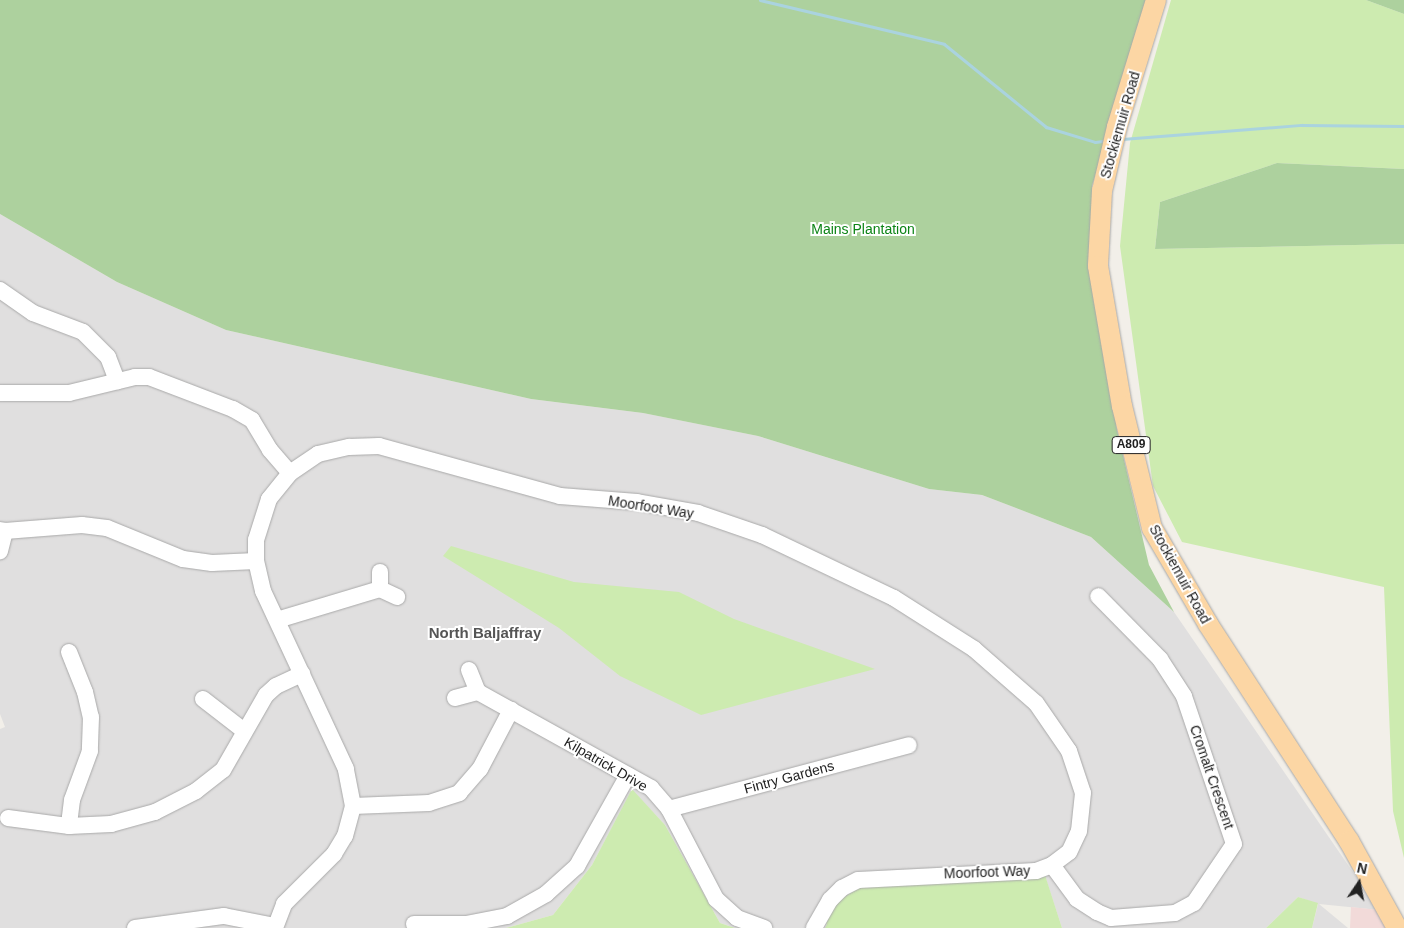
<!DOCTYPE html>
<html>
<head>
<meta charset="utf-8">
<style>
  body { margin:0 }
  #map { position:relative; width:1404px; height:928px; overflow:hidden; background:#f2efe9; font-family:Arial,sans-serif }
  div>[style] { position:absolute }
  .residential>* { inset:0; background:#e0dfdf }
  .commercial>* { inset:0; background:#f2dad9 }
  .grass>* { inset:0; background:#cdebb0 }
  .forest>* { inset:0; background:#add19e }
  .stream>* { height:3px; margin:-1.5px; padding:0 1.5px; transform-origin:1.5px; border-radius:1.5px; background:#aad3df }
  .roads { filter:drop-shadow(0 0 1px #a9a9a9) drop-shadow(0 0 1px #a9a9a9) }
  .minor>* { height:16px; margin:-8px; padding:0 8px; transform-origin:8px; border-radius:8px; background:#fff }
  .major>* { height:20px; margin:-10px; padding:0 10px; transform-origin:10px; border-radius:10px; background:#fcd6a4 }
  span { translate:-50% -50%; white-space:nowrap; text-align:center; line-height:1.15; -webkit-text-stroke:4px #fff; paint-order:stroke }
  .shield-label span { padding:1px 4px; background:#fff; border:1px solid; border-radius:4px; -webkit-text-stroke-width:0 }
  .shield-label { font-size:12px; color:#222; font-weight:700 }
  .street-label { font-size:14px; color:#222 }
  .park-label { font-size:14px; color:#0c8416 }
  .neighbourhood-label { font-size:15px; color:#555; font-weight:700 }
  .north { position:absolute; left:1334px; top:858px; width:50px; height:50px; -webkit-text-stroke:4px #fff; paint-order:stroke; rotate:12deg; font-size:14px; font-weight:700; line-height:20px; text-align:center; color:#222 }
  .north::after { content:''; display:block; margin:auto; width:18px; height:22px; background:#222; clip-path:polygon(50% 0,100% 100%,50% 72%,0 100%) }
</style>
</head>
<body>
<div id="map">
  <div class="residential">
    <i style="clip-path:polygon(0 214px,117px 282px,226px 330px,531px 399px,643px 413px,758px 436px,929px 489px,982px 495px,1091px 537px,1174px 612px,1379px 910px,1319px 904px,1348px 928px,1312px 928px,1318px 904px,1298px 897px,1266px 928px,1062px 928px,1045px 876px,824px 922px,827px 924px,825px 928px,735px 928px,720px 923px,665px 825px,632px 790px,592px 865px,553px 915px,506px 928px,0 928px,0 729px,5px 727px,0 714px)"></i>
  </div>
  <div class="commercial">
    <i style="clip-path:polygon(1351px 907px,1379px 910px,1389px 928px,1350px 928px)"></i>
  </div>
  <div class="grass">
    <i style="clip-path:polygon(1171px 0,1366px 0,1404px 14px,1404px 169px,1277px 163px,1160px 202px,1155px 249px,1404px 244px,1404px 858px,1393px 811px,1384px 587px,1182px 542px,1153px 486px,1120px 246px,1130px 143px)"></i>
    <i style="clip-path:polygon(451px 546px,574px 582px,679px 592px,734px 619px,875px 669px,701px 715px,620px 676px,559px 628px,443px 556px)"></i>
    <i style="clip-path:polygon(632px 789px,665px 825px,720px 923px,735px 928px,506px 928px,553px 915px,592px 865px)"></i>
    <i style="clip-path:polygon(1045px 875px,1062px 928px,825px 928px,827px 924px,824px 922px,834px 904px,863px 885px)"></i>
    <i style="clip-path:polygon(1298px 897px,1318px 903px,1312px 928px,1266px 928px)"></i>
  </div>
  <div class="forest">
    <i style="clip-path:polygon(0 0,1150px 0,1092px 186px,1092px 243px,1117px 430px,1149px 565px,1174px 612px,1091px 537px,982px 495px,929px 489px,758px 436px,643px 413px,531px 399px,226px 330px,117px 282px,0 214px)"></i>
    <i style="clip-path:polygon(1366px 0,1404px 0,1404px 14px)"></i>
    <i style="clip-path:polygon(1277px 163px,1404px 169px,1404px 244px,1155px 249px,1160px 202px)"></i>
  </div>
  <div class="stream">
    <i style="left:760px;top:0;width:189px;rotate:13.4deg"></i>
    <i style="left:944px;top:44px;width:132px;rotate:39.1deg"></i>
    <i style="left:1046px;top:127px;width:51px;rotate:17deg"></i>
    <i style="left:1095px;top:142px;width:8px;rotate:-7deg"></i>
    <i style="left:1122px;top:139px;width:180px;rotate:-4.5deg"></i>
    <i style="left:1301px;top:125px;width:103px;rotate:0.6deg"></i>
  </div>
  <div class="roads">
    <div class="minor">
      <i style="left:0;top:290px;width:40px;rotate:34.9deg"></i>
      <i style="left:33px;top:313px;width:53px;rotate:20.8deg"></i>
      <i style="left:83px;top:332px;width:35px;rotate:45deg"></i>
      <i style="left:108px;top:357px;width:26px;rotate:69deg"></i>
      <i style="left:0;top:393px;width:69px"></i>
      <i style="left:69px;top:393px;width:68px;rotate:-13.6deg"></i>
      <i style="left:135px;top:377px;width:14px"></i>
      <i style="left:149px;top:377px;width:90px;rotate:20.9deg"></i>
      <i style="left:233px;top:409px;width:22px;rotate:30deg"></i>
      <i style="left:252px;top:420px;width:35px;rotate:59deg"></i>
      <i style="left:270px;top:450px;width:30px;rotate:49deg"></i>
      <i style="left:0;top:530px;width:5px;rotate:11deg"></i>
      <i style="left:5px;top:531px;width:21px;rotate:104deg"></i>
      <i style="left:5px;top:531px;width:77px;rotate:-4.5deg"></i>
      <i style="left:82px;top:525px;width:25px;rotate:7deg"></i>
      <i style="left:107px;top:528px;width:82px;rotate:22.2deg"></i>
      <i style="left:183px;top:559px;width:29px;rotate:8deg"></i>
      <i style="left:212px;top:563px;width:44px;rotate:-2.6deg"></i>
      <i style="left:380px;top:572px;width:17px;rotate:90deg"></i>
      <i style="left:277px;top:620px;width:108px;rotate:-16.8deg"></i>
      <i style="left:380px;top:589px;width:19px;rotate:25deg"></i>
      <i style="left:69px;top:652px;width:43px;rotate:68.2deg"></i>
      <i style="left:85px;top:692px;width:26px;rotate:77deg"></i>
      <i style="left:91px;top:717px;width:34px;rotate:92deg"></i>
      <i style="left:90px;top:751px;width:52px;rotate:110.2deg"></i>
      <i style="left:72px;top:800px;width:26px;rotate:97deg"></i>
      <i style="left:469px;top:670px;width:24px;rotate:68deg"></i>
      <i style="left:478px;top:692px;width:198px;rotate:29deg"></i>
      <i style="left:651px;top:788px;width:28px;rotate:49deg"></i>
      <i style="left:669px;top:809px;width:102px;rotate:62.4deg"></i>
      <i style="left:716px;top:899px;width:28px;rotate:42deg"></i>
      <i style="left:737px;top:918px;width:29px;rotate:20deg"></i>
      <i style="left:455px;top:698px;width:24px;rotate:-15deg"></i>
      <i style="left:203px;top:699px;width:51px;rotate:37.8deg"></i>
      <i style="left:353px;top:806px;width:76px;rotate:-2.3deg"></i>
      <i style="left:429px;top:803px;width:32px;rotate:-18deg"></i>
      <i style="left:459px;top:793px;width:32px;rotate:-49deg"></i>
      <i style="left:480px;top:769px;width:67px;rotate:-62.3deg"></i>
      <i style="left:669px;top:809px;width:248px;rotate:-14.9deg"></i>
      <i style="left:8px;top:818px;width:62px;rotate:7.5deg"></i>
      <i style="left:69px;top:826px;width:42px;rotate:-2.7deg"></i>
      <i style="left:111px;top:824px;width:46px;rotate:-15.3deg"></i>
      <i style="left:155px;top:812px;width:46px;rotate:-27.1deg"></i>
      <i style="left:196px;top:791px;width:34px;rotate:-38deg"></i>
      <i style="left:223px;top:770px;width:86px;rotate:-60.2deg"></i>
      <i style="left:266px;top:695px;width:13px;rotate:-42deg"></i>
      <i style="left:276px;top:686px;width:29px;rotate:-25deg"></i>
      <i style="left:1052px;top:865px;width:42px;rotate:53.7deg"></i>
      <i style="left:1077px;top:899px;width:24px;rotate:33deg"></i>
      <i style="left:1097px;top:912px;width:15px;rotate:23deg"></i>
      <i style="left:1111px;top:918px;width:64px;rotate:-4.5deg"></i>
      <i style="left:1175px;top:913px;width:21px;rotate:-28deg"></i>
      <i style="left:1194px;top:903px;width:71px;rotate:-55.9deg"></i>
      <i style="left:1234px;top:844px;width:156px;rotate:-108.7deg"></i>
      <i style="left:1184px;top:696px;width:44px;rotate:-123deg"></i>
      <i style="left:1160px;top:659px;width:88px;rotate:-134.5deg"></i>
      <i style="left:414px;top:924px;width:52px"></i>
      <i style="left:466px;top:924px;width:42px;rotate:-11deg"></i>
      <i style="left:507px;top:916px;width:45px;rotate:-29.4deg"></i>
      <i style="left:546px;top:894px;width:42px;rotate:-42.1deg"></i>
      <i style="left:577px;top:866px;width:104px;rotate:-60.7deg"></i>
      <i style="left:135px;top:928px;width:90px;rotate:-7.7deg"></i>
      <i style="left:224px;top:916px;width:52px;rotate:11.1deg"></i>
      <i style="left:275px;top:928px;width:26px;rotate:-69deg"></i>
      <i style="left:284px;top:904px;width:71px;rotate:-45deg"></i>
      <i style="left:334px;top:854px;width:21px;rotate:-59deg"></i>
      <i style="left:345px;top:836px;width:31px;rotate:-75deg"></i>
      <i style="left:353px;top:806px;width:38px;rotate:-101deg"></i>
      <i style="left:346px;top:769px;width:196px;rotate:-115deg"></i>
      <i style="left:263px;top:591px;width:31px;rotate:-103deg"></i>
      <i style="left:256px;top:561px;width:21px;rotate:-90deg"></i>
      <i style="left:256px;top:540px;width:43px;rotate:-72.4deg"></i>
      <i style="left:269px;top:499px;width:33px;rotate:-51deg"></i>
      <i style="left:290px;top:473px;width:34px;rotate:-34deg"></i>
      <i style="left:318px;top:454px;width:32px;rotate:-13deg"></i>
      <i style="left:349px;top:447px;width:30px;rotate:-2deg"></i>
      <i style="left:379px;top:446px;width:188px;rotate:15.4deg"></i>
      <i style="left:560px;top:496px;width:77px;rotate:4.5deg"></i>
      <i style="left:637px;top:502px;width:62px;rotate:10.2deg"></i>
      <i style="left:698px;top:513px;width:68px;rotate:19deg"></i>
      <i style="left:762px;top:535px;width:146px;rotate:25.5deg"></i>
      <i style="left:894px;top:598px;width:95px;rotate:32.5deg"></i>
      <i style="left:974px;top:649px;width:82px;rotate:41.1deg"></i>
      <i style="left:1036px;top:703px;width:58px;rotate:55.5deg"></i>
      <i style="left:1069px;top:751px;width:44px;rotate:71.6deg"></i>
      <i style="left:1083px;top:793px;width:38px;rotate:96deg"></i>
      <i style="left:1079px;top:831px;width:23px;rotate:115deg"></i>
      <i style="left:1069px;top:852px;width:21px;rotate:143deg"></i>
      <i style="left:1052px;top:865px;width:17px;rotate:159deg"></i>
      <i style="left:1036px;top:871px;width:178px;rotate:177.1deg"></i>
      <i style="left:858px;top:880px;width:18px;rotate:153deg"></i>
      <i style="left:842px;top:888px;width:17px;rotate:135deg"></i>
      <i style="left:830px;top:900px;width:32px;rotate:120deg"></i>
    </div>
    <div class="major">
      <i style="left:1156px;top:0;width:133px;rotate:107.1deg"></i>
      <i style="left:1117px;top:127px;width:66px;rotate:103.2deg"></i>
      <i style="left:1102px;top:191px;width:75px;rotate:93.1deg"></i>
      <i style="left:1098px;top:266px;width:142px;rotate:80.3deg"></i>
      <i style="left:1122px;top:406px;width:126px;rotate:76.2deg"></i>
      <i style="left:1152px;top:528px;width:111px;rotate:59.7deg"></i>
      <i style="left:1208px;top:624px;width:259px;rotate:57deg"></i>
      <i style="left:1349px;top:841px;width:99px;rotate:61.1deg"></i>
    </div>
  </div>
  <div class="shield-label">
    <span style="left:1131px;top:445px">A809</span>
  </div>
  <div class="street-label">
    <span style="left:1120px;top:125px;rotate:-74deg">Stockiemuir Road</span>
    <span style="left:651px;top:507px;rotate:9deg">Moorfoot Way</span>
    <span style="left:1180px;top:574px;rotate:61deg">Stockiemuir Road</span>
    <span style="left:606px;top:764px;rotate:30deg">Kilpatrick Drive</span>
    <span style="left:789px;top:777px;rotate:-15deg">Fintry Gardens</span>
    <span style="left:1212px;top:777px;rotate:71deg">Cromalt Crescent</span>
    <span style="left:987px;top:872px;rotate:-2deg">Moorfoot Way</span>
  </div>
  <div class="park-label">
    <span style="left:863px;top:229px">Mains Plantation</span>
  </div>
  <div class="neighbourhood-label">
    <span style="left:485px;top:633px">North Baljaffray</span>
  </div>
  <div class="north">N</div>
</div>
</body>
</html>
